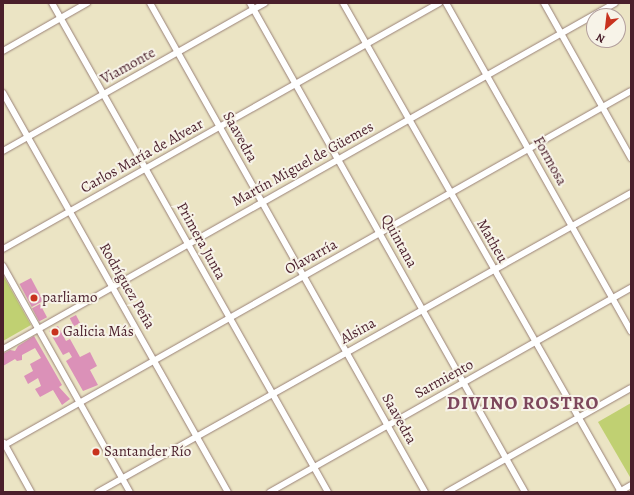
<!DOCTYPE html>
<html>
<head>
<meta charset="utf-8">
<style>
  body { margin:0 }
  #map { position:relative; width:634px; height:495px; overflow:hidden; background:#ebe4c4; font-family:Alegreya,serif }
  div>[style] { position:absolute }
  .green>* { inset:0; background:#c0d072 }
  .building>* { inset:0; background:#db91b8; transform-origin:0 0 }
  .roads { filter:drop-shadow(0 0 1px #9a8278) drop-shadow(0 0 1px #9a8278) }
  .minor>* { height:6px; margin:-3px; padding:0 3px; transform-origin:3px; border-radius:3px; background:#fff }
  .dots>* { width:11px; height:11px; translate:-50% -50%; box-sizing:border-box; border:2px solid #f7f3e8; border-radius:50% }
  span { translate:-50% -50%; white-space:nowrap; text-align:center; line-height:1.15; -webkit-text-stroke:4px #f7f3e8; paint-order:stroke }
  .street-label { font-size:15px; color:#4a1f2b }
  .poi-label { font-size:15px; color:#4a1f2b }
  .left { translate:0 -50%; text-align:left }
  .district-label { font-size:19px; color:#7d475c; font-weight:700; letter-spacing:1px }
  .frame { position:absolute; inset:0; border:4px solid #4a1f2b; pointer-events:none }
  .north { position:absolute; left:586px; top:8px; width:40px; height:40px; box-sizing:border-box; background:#f7f3e8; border:1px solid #b29e9c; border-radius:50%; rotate:208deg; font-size:11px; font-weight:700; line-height:16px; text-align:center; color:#4a1f2b }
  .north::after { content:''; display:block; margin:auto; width:14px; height:18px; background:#c8321e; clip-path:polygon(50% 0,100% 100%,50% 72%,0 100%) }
</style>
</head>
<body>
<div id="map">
  <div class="green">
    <i style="clip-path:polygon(3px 275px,31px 325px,3px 341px)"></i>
    <i style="clip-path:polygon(631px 403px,631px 477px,630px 477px,598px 422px)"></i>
  </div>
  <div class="building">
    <i style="left:31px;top:278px;width:26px;height:13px;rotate:62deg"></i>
    <i style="left:40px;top:304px;width:15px;height:9px;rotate:62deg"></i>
    <i style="left:76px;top:315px;width:9px;height:7px;rotate:63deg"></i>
    <i style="clip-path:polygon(58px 326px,66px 341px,70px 339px,80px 357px,90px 352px,97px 366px,90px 370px,98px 385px,83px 391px,66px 361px,72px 357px,69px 352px,63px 355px,49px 331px)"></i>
    <i style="clip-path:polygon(34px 336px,62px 385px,59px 387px,70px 399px,62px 405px,53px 390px,40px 397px,35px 389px,41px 386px,38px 378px,28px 384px,24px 376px,33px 371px,30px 364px,41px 358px,35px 348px,22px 355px,22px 360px,17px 361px,15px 359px,3px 366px,3px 354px,10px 350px,15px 351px,18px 346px)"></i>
  </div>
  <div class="roads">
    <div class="minor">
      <i style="left:52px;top:3px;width:562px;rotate:60.56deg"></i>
      <i style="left:150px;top:3px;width:561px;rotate:60.65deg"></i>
      <i style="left:250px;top:3px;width:561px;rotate:60.65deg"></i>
      <i style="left:343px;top:3px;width:562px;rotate:60.38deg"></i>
      <i style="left:446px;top:3px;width:377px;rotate:60.6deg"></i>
      <i style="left:544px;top:3px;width:178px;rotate:60.7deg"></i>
      <i style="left:3px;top:51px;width:97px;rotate:-29.7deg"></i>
      <i style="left:3px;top:93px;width:458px;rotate:60.6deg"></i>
      <i style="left:3px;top:151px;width:301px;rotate:-29.5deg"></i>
      <i style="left:3px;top:249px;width:501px;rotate:-29.43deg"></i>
      <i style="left:3px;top:266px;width:259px;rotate:60.7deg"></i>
      <i style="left:3px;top:349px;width:703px;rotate:-29.48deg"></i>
      <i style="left:4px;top:443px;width:56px;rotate:61.1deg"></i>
      <i style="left:3px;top:446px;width:721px;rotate:-29.48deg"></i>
      <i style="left:98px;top:492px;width:611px;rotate:-29.29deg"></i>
      <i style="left:270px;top:492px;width:415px;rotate:-29.5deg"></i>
      <i style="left:447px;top:492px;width:211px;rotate:-29.5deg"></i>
      <i style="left:619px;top:492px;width:14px;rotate:-30deg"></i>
    </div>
  </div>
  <div class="dots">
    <i style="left:34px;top:298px;background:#c8321e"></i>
    <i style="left:55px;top:332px;background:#c8321e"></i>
    <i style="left:96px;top:452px;background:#c8321e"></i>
  </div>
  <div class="street-label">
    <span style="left:128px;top:66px;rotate:-29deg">Viamonte</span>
    <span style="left:240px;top:137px;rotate:61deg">Saavedra</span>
    <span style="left:142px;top:156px;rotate:-29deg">Carlos María de Alvear</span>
    <span style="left:550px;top:161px;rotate:61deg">Formosa</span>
    <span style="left:303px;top:164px;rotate:-29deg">Martín Miguel de Güemes</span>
    <span style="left:201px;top:241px;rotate:61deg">Primera Junta</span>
    <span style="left:399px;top:241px;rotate:61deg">Quintana</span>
    <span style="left:492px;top:241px;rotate:60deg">Matheu</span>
    <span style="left:311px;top:257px;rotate:-29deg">Olavarría</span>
    <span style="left:127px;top:286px;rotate:60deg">Rodríguez Peña</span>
    <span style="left:358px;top:331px;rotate:-29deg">Alsina</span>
    <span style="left:444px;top:379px;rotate:-29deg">Sarmiento</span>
    <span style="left:399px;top:419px;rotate:61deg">Saavedra</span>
  </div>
  <div class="poi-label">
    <span class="left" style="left:42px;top:298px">parliamo</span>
    <span class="left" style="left:63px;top:332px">Galicia Más</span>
    <span class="left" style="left:104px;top:452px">Santander Río</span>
  </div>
  <div class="district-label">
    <span style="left:523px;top:404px">DIVINO ROSTRO</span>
  </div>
  <div class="frame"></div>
  <div class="north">N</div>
</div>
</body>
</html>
